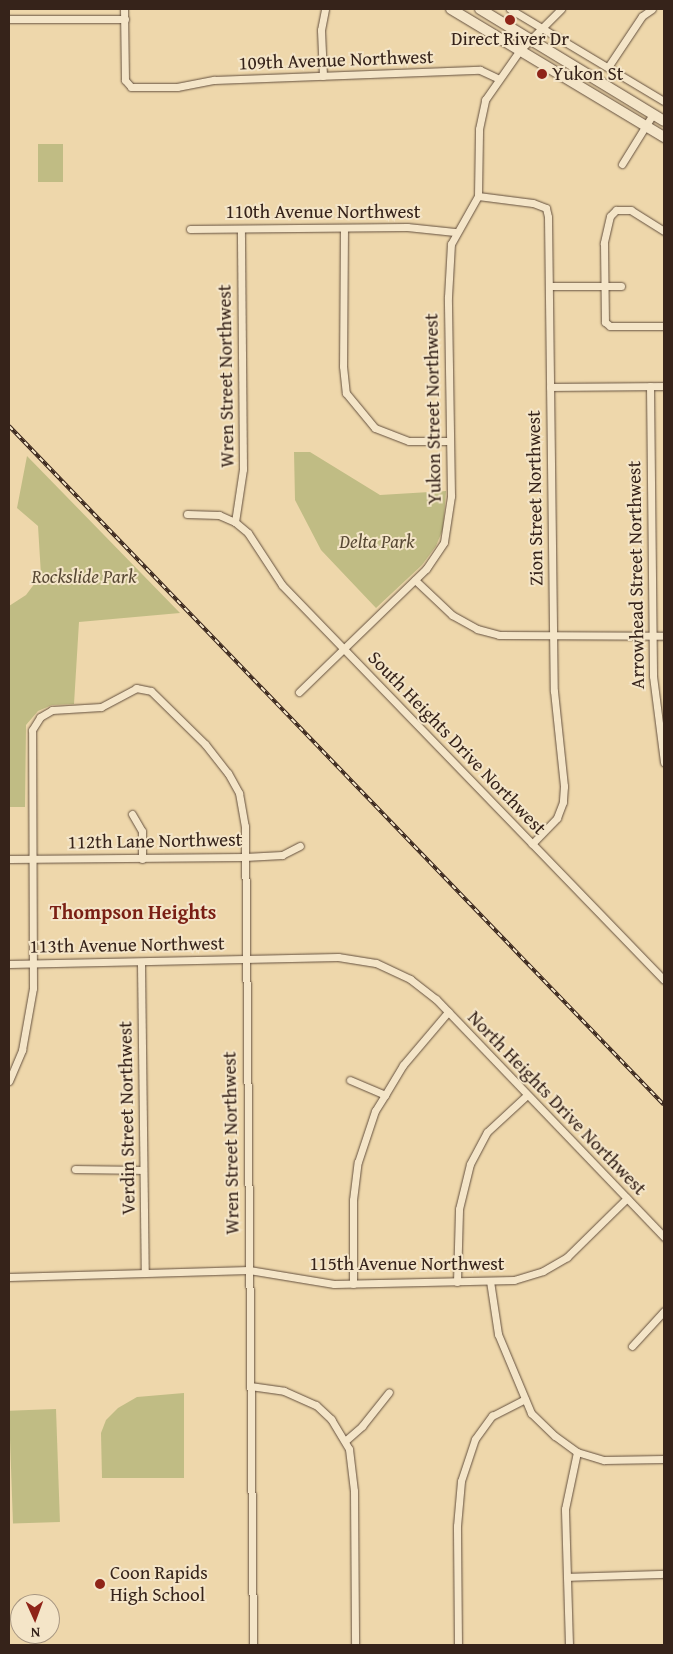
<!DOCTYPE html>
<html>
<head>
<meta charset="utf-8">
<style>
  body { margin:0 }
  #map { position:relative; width:673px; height:1654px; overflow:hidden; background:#eed7ab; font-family:"Gentium Book Plus",serif }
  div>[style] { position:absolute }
  .green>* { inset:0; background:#c0bc84; transform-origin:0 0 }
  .roads { filter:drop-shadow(0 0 1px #64503e) drop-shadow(0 0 1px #64503e) }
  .minor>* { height:7px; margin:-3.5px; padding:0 3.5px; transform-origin:3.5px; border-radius:3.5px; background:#f4e5c8 }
  .secondary>* { height:10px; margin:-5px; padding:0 5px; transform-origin:5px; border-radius:5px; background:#f4e5c8 }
  .rail>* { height:4px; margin-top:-2px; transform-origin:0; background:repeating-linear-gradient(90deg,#f4e5c8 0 5.5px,#36231a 0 11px); box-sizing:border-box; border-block:1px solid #36231a }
  .dots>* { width:14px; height:14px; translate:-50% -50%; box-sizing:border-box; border:2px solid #f4e5c8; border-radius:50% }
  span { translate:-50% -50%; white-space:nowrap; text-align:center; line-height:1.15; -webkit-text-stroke:4px #f4e5c8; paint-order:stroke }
  .poi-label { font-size:19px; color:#36231a }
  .left { translate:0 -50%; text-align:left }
  .street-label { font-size:19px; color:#36231a }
  .park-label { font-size:19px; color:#584934; font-style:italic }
  .neighbourhood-label { font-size:20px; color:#7a1f14; font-weight:700 }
  .frame { position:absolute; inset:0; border:10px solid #36231a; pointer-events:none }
  .north { position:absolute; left:10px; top:1594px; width:50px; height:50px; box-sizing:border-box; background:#f4e5c8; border:1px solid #a89782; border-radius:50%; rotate:178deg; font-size:14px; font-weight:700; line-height:20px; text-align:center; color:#36231a }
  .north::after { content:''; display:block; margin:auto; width:18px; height:22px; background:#8f2418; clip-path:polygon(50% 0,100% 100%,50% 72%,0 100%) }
</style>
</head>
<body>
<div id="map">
  <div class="green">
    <i style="left:38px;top:144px;width:25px;height:38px"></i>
    <i style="clip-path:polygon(294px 452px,310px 452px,380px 495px,446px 491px,443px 529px,436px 546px,422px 565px,376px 608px,321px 550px,295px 500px)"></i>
    <i style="clip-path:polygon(27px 456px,180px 613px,79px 622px,74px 704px,52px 705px,38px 711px,26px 725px,25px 807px,9px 807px,9px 606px,26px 595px,41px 575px,38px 526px,17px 508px)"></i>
    <i style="clip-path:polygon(184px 1393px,184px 1478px,102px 1478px,101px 1433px,106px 1420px,118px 1408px,137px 1397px)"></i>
    <i style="left:56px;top:1409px;width:113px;height:47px;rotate:88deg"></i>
  </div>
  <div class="roads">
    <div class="minor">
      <i style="left:124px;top:9px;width:71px;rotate:89.2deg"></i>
      <i style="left:125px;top:80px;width:9px;rotate:49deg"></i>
      <i style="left:131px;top:87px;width:46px"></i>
      <i style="left:177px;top:87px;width:38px;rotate:-11deg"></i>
      <i style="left:214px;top:80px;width:266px;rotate:-2.2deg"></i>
      <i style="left:480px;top:70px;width:21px;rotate:25deg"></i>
      <i style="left:510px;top:9px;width:179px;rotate:30.9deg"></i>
      <i style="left:9px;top:19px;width:116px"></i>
      <i style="left:608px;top:67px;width:61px;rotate:-56.3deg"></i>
      <i style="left:642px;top:16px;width:12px;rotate:-35deg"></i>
      <i style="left:323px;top:76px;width:46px;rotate:-92.5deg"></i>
      <i style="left:321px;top:30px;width:21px;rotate:-79deg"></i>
      <i style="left:622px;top:164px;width:59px;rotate:-58.2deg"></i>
      <i style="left:478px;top:196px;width:55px;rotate:7.3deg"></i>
      <i style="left:533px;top:203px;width:14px;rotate:21deg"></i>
      <i style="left:546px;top:208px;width:9px;rotate:77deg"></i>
      <i style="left:548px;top:217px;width:474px;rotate:89.3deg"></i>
      <i style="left:554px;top:691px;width:96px;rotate:84deg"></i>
      <i style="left:564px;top:786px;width:16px;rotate:94deg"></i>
      <i style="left:563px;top:802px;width:17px;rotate:111deg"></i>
      <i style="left:557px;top:818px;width:36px;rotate:134deg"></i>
      <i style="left:344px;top:228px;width:138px;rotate:90.4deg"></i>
      <i style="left:343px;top:366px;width:27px;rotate:84deg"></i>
      <i style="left:346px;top:393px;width:45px;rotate:50.4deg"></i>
      <i style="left:375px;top:428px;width:36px;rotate:21deg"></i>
      <i style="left:409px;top:441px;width:41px"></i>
      <i style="left:190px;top:229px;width:217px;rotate:-0.5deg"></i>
      <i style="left:407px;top:227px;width:48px;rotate:5.9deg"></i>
      <i style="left:664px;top:231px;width:39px;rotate:-148deg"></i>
      <i style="left:631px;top:210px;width:15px;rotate:180deg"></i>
      <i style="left:616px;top:210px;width:8px;rotate:135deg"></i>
      <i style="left:610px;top:216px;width:28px;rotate:103deg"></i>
      <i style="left:604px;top:243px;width:79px;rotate:89.3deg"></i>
      <i style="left:605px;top:322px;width:6px;rotate:39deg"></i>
      <i style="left:610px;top:326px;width:54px"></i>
      <i style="left:549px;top:286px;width:72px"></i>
      <i style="left:650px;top:386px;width:290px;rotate:89.4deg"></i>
      <i style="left:653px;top:676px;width:87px;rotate:82.7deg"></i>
      <i style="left:550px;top:387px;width:114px;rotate:-0.5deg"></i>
      <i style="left:187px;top:514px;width:32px;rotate:2deg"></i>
      <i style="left:219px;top:515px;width:17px;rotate:24deg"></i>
      <i style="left:235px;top:522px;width:17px;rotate:40deg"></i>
      <i style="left:248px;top:533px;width:62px;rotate:56.8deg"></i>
      <i style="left:282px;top:585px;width:549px;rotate:45.96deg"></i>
      <i style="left:235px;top:522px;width:54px;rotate:-81.4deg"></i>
      <i style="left:243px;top:469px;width:240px;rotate:-90.5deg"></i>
      <i style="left:415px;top:580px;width:51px;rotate:43.4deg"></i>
      <i style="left:452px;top:615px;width:29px;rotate:29deg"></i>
      <i style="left:477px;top:629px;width:23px;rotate:15deg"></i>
      <i style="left:499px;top:635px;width:165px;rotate:0.3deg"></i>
      <i style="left:299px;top:692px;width:177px;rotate:-44.1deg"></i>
      <i style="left:426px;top:569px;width:32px;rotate:-56deg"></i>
      <i style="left:444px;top:542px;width:47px;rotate:-81.3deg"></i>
      <i style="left:451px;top:496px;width:199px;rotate:-90.9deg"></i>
      <i style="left:448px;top:297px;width:53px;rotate:-86.8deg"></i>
      <i style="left:451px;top:244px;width:55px;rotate:-60.6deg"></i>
      <i style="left:478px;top:196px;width:67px;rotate:-89.1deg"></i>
      <i style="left:479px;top:129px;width:30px;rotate:-78deg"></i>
      <i style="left:485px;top:100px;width:61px;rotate:-55deg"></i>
      <i style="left:520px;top:50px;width:58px;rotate:-45deg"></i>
      <i style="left:132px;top:814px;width:20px;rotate:60deg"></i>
      <i style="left:142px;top:831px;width:28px;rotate:90deg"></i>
      <i style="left:9px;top:859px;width:236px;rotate:-0.5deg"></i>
      <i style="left:245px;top:857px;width:37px;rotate:-3deg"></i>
      <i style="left:282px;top:855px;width:20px;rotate:-27deg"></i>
      <i style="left:9px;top:964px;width:329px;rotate:-1.2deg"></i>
      <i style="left:338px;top:957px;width:38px;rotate:9deg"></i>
      <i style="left:376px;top:963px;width:38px;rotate:25deg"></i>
      <i style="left:410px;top:979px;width:33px;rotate:38deg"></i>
      <i style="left:436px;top:999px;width:330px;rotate:46.2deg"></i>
      <i style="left:141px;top:964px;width:309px;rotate:89.3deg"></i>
      <i style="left:350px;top:1080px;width:38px;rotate:23deg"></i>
      <i style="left:9px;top:1081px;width:34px;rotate:-67deg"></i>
      <i style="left:22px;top:1050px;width:63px;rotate:-79.9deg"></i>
      <i style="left:33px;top:988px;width:258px;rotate:-90.2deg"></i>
      <i style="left:32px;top:730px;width:15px;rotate:-58deg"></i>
      <i style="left:40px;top:717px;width:14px;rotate:-30deg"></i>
      <i style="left:52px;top:710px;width:49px;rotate:-3.5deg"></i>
      <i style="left:101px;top:707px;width:40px;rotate:-28deg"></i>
      <i style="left:136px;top:688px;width:15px;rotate:11deg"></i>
      <i style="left:151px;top:691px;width:76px;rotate:44.5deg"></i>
      <i style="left:205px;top:744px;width:37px;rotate:52deg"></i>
      <i style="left:228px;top:773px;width:23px;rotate:61deg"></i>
      <i style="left:239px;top:793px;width:34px;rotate:80deg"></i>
      <i style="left:245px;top:826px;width:819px;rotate:89.44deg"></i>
      <i style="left:75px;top:1169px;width:68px;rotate:0.8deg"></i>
      <i style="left:9px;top:1277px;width:240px;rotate:-1.7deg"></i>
      <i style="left:249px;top:1270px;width:86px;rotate:9.4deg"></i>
      <i style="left:334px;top:1284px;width:180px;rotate:-1.3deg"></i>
      <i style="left:514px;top:1280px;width:30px;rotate:-17deg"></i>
      <i style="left:543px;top:1271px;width:28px;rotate:-30deg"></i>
      <i style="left:567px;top:1257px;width:84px;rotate:-44.5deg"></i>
      <i style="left:490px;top:1281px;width:54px;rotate:81.4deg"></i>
      <i style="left:498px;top:1334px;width:86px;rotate:67.3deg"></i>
      <i style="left:531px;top:1413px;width:33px;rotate:44deg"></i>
      <i style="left:555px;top:1436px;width:27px;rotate:36deg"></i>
      <i style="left:577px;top:1452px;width:28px;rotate:17deg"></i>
      <i style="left:604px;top:1460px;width:60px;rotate:-1deg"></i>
      <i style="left:457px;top:1282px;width:73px;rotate:-88.4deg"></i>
      <i style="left:459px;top:1209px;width:46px;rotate:-76.3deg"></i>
      <i style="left:470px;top:1164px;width:36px;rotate:-62deg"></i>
      <i style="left:487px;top:1132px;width:54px;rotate:-42.8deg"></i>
      <i style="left:353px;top:1284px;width:84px;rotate:-90deg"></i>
      <i style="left:353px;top:1200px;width:38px;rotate:-83deg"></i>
      <i style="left:358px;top:1162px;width:54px;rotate:-71.6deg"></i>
      <i style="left:375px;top:1111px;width:19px;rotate:-58deg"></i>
      <i style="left:385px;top:1095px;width:35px;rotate:-59deg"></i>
      <i style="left:403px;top:1065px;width:70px;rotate:-49.7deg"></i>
      <i style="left:632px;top:1346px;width:47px;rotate:-47.6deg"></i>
      <i style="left:250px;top:1386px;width:34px;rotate:8deg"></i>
      <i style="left:284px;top:1391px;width:35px;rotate:24deg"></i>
      <i style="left:316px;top:1405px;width:21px;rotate:43deg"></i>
      <i style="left:331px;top:1419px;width:35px;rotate:59deg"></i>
      <i style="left:349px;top:1449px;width:42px;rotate:83.2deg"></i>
      <i style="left:354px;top:1491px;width:154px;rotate:89.6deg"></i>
      <i style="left:345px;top:1441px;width:23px;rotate:-41deg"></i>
      <i style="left:362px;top:1426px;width:43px;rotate:-51.5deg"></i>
      <i style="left:567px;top:1577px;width:97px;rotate:-1.8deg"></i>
      <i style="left:458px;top:1645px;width:119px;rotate:-90.5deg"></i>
      <i style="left:457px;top:1526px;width:45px;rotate:-84.9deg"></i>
      <i style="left:461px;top:1481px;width:44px;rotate:-71.6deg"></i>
      <i style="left:475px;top:1439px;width:29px;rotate:-54deg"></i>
      <i style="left:492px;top:1416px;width:37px;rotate:-27deg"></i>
      <i style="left:569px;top:1645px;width:136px;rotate:-91.7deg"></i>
      <i style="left:565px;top:1509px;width:58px;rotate:-78.1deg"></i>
    </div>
    <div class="secondary">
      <i style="left:451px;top:9px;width:249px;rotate:31deg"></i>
      <i style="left:480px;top:9px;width:215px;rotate:31.3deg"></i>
    </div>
  </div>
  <div class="rail">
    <i style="left:9px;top:426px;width:943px;rotate:46.03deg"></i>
  </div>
  <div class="dots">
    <i style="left:510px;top:20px;background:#8f2418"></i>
    <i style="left:542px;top:74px;background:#8f2418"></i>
    <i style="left:100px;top:1584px;background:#8f2418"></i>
  </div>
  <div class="poi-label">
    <span style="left:510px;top:39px">Direct River Dr</span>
    <span class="left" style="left:552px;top:74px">Yukon St</span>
    <span class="left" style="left:110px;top:1584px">Coon Rapids<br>High School</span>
  </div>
  <div class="street-label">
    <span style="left:336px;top:60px;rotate:-2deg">109th Avenue Northwest</span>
    <span style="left:323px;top:212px">110th Avenue Northwest</span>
    <span style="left:226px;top:376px;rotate:-91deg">Wren Street Northwest</span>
    <span style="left:433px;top:409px;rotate:-91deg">Yukon Street Northwest</span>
    <span style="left:535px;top:498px;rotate:-91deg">Zion Street Northwest</span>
    <span style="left:636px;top:575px;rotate:-91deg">Arrowhead Street Northwest</span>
    <span style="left:457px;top:743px;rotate:46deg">South Heights Drive Northwest</span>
    <span style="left:155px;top:841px;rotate:-1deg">112th Lane Northwest</span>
    <span style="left:127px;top:945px;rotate:-1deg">113th Avenue Northwest</span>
    <span style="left:557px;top:1103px;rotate:46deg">North Heights Drive Northwest</span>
    <span style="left:127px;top:1118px;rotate:-91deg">Verdin Street Northwest</span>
    <span style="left:231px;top:1143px;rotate:-91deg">Wren Street Northwest</span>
    <span style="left:407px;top:1264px">115th Avenue Northwest</span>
  </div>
  <div class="park-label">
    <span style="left:377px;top:542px">Delta Park</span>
    <span style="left:84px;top:577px">Rockslide Park</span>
  </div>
  <div class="neighbourhood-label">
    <span style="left:133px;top:911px">Thompson Heights</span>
  </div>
  <div class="frame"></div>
  <div class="north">N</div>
</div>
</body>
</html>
